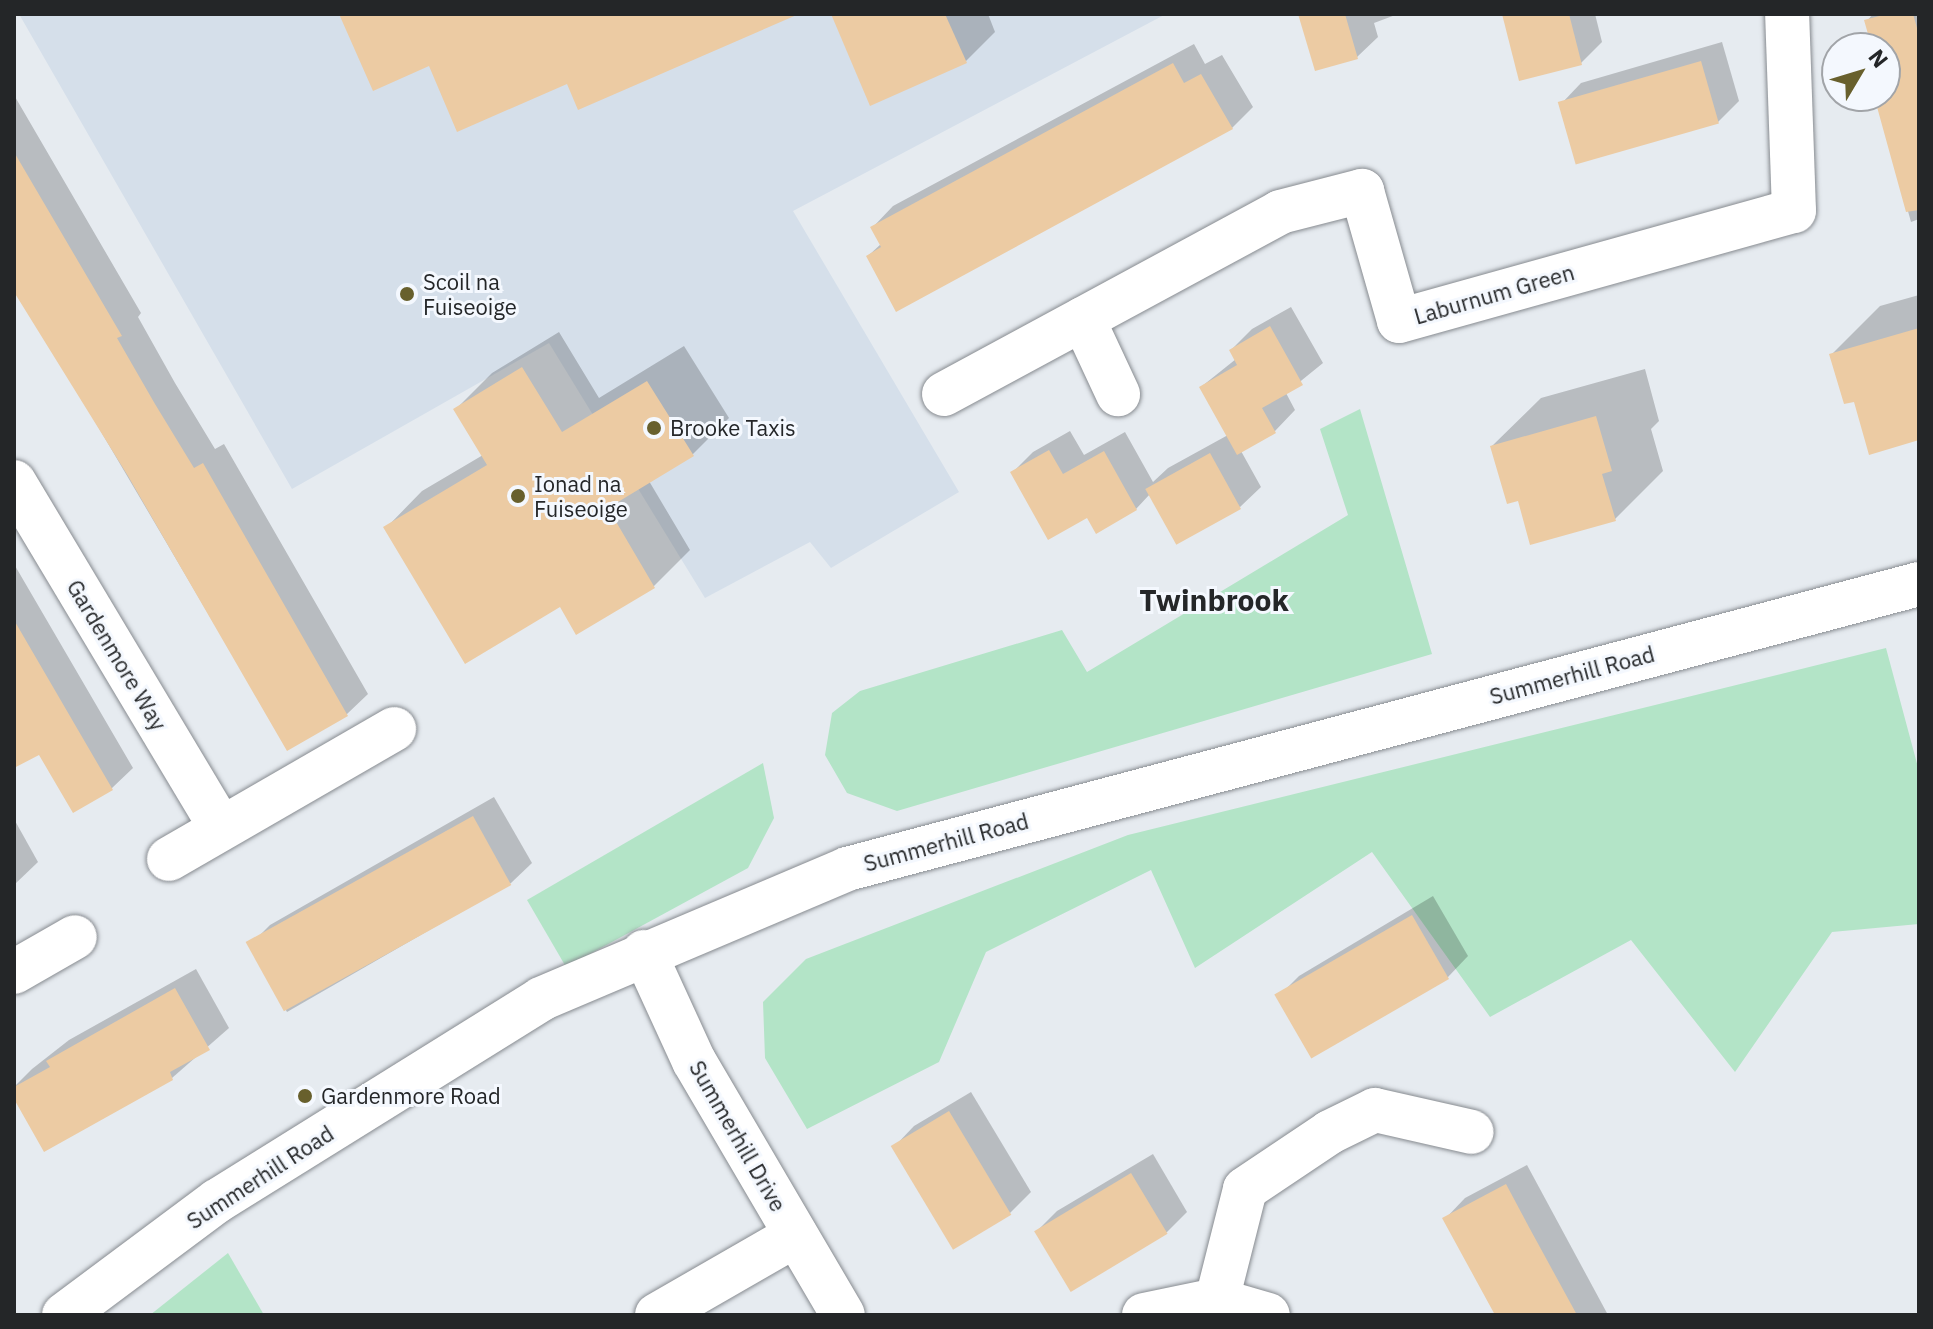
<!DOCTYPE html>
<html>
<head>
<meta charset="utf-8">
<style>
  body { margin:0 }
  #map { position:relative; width:1933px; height:1329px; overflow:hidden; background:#e6ebf0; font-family:"IBM Plex Sans",sans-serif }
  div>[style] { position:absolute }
  .built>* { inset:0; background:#d5dfea }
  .green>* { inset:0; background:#b3e4c7 }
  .shadow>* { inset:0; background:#0003 }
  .building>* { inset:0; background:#eccba3; transform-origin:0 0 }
  .roads { filter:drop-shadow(0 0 2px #878b90) drop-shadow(0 0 2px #878b90) }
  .minor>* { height:44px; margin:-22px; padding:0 22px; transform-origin:22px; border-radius:22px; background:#fff }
  .dots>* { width:22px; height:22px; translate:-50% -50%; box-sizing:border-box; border:4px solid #f4f8fe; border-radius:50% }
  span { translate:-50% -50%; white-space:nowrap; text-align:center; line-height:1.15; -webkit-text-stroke:6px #f4f8fe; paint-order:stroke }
  .poi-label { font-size:22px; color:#242628 }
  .left { translate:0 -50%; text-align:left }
  .street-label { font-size:22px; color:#242628 }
  .district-label { font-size:30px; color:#242628; font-weight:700 }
  .frame { position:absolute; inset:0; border:16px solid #242628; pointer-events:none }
  .north { position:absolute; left:1821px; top:32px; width:80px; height:80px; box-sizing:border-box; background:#f4f8fe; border:2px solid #a1a4a8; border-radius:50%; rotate:52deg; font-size:22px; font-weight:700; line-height:32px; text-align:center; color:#242628 }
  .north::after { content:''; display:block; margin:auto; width:28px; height:36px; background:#68602d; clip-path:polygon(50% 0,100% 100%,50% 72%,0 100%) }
</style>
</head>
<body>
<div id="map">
  <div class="built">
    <i style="clip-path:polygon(19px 14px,1166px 14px,793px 211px,959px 492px,831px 568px,810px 542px,705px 598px,549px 343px,292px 489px)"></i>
  </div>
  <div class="green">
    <i style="clip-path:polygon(1360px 409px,1432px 654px,897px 811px,847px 793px,825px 755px,832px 713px,860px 691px,1062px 630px,1087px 672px,1348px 515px,1320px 429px)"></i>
    <i style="clip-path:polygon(1886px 648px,1919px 771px,1919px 924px,1832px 932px,1735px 1072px,1631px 940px,1490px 1017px,1372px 852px,1195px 968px,1151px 870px,986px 952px,939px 1062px,807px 1129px,765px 1058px,763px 1002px,806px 959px,1128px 835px)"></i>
    <i style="clip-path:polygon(763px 763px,774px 818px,748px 868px,566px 967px,527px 900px)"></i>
    <i style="clip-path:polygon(228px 1253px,264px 1315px,150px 1315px)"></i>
  </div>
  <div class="shadow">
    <i style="clip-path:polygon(833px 14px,988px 14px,995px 32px,965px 62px)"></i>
    <i style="clip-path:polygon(1300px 14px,1398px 14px,1374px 23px,1378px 37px,1357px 57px)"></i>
    <i style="clip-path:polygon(1504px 14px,1595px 14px,1602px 42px,1581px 63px)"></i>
    <i style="clip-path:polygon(1873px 14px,1919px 14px,1919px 219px,1911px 222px,1876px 96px,1885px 96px,1885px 48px,1867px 48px,1873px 43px,1867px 21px)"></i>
    <i style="clip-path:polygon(1722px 42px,1739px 101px,1718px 122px,1561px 104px,1581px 83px)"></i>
    <i style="clip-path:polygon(1194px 44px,1205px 64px,1222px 55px,1253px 107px,1232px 128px,868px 256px,882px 243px,873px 227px,893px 206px)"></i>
    <i style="clip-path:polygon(14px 95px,141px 313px,138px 317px,175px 383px,215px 449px,224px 444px,368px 694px,347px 714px,288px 749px,14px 284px)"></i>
    <i style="clip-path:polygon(1919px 295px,1919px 438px,1856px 399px,1831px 355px,1880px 306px)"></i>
    <i style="clip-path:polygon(1291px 307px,1323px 363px,1286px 393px,1295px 410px,1275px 431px,1241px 451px,1261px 487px,1240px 507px,1150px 494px,1136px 509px,1088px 515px,1012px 473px,1033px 452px,1070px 431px,1084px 455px,1125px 432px,1153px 482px,1168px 468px,1228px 435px,1201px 387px,1236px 359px,1231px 350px,1252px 329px)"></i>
    <i style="clip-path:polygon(559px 332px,599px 398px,684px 346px,729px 418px,693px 454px,649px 481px,690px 550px,654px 586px,577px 633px,560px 604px,386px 528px,422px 491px,483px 455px,456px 409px,492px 373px)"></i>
    <i style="clip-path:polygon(1645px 369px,1659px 421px,1651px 429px,1663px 471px,1615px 519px,1519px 498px,1492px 446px,1541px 398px)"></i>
    <i style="clip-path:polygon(14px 564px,133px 768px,112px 788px,73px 811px,39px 752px,14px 755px)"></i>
    <i style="clip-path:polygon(494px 797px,532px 863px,511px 883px,287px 1012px,249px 946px,270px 925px)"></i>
    <i style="clip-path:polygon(14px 819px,38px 862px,14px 885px)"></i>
    <i style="clip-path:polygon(1433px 896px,1468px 956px,1448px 977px,1278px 997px,1299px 976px)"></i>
    <i style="clip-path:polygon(196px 969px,229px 1028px,172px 1078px,14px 1095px,14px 1087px,32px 1069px,69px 1040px)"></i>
    <i style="clip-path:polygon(971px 1092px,1031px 1192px,1010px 1213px,953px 1247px,894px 1147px,914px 1126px)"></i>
    <i style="clip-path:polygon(1153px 1154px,1187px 1212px,1167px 1232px,1037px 1231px,1057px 1211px)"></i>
    <i style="clip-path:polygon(1527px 1165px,1608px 1315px,1497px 1315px,1445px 1219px,1465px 1198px)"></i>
  </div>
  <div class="building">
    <i style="clip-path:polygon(339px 14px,799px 14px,578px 110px,567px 84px,457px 132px,429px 66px,373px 91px)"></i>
    <i style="clip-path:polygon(831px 14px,945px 14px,967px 63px,870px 106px)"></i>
    <i style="clip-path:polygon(1298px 14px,1345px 14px,1358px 59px,1315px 71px)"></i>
    <i style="clip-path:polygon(1502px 14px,1569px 14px,1582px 65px,1519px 81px)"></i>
    <i style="clip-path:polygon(1887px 14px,1913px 14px,1919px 35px,1919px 210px,1906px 212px,1874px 96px,1885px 96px,1885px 48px,1872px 48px,1864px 20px)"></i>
    <i style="left:1701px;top:61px;width:65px;height:149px;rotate:74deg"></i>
    <i style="clip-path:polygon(1173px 63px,1184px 83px,1201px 74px,1233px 129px,896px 312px,866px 256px,881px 247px,870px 227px)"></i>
    <i style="clip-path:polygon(14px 152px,122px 336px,117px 338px,155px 404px,194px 468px,203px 463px,348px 716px,287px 751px,128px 476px,14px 292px)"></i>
    <i style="clip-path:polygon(1270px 326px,1303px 385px,1262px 408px,1276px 433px,1237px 455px,1199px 387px,1237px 365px,1229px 350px)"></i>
    <i style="clip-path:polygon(1919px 328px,1919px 440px,1869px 455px,1854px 402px,1844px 404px,1829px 354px)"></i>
    <i style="clip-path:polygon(522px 367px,562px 432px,647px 381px,694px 456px,608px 508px,655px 588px,576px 635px,560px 607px,465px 664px,383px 527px,487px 465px,453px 409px)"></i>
    <i style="clip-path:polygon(1596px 416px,1612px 471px,1602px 474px,1616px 521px,1530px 545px,1518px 501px,1507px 504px,1490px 446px)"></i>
    <i style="clip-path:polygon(1049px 450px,1063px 474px,1104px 451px,1137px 510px,1096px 534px,1087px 518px,1048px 540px,1010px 472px)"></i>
    <i style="left:1210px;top:453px;width:64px;height:74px;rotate:61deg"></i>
    <i style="clip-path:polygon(14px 620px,113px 790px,73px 813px,39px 755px,14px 768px)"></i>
    <i style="left:473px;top:816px;width:79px;height:260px;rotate:61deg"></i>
    <i style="left:1412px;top:915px;width:74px;height:159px;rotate:60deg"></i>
    <i style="clip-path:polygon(175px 988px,210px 1050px,170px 1072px,173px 1080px,44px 1152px,14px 1099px,14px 1087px,50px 1067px,46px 1061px)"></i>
    <i style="left:949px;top:1111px;width:121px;height:68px;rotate:59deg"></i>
    <i style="left:1131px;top:1173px;width:71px;height:113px;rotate:59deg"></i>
    <i style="clip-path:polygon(1506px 1184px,1530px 1229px,1577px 1315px,1495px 1315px,1442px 1218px)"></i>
  </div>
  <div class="roads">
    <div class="minor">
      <i style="left:1083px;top:319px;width:83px;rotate:65deg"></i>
      <i style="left:944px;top:394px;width:382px;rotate:-28.4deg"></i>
      <i style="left:1280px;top:212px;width:85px;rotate:-14.4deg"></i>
      <i style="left:1362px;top:191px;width:135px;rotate:74.1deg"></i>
      <i style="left:1399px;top:321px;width:410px;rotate:-15.6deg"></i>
      <i style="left:1794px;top:211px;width:197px;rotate:-92deg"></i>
      <i style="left:14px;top:482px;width:403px;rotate:59.1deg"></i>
      <i style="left:169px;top:859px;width:260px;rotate:-30deg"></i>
      <i style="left:644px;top:952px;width:120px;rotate:65.4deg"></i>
      <i style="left:694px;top:1061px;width:294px;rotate:59.6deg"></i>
      <i style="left:14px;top:972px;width:70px;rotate:-29.8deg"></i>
      <i style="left:1217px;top:1300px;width:53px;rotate:16.4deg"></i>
      <i style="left:64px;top:1315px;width:191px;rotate:-36.7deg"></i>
      <i style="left:217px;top:1201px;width:382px;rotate:-31.9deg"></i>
      <i style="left:541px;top:999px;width:332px;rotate:-23deg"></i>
      <i style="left:847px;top:869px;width:1109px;rotate:-14.89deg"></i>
      <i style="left:657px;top:1315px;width:160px;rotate:-29.9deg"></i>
      <i style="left:1144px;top:1315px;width:75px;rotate:-11.6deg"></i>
      <i style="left:1217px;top:1300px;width:114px;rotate:-75.8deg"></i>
      <i style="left:1245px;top:1189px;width:102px;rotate:-33.8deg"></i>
      <i style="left:1330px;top:1132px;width:50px;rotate:-26.1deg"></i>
      <i style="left:1375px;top:1110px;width:99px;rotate:12.8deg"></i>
    </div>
  </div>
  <div class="dots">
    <i style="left:407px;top:294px;background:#68602d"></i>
    <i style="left:654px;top:428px;background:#68602d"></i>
    <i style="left:518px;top:496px;background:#68602d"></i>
    <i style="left:305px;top:1096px;background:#68602d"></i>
  </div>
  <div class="poi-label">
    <span class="left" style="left:423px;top:294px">Scoil na<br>Fuiseoige</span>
    <span class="left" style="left:670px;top:428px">Brooke Taxis</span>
    <span class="left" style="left:534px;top:496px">Ionad na<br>Fuiseoige</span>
    <span class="left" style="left:321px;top:1096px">Gardenmore Road</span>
  </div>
  <div class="street-label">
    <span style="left:1494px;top:294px;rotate:-16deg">Laburnum Green</span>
    <span style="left:117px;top:655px;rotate:59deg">Gardenmore Way</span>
    <span style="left:1572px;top:675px;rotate:-15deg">Summerhill Road</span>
    <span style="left:946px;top:842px;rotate:-15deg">Summerhill Road</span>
    <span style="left:738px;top:1136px;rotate:60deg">Summerhill Drive</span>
    <span style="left:260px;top:1177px;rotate:-33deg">Summerhill Road</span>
  </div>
  <div class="district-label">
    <span style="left:1214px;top:600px">Twinbrook</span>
  </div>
  <div class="frame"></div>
  <div class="north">N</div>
</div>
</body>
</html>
